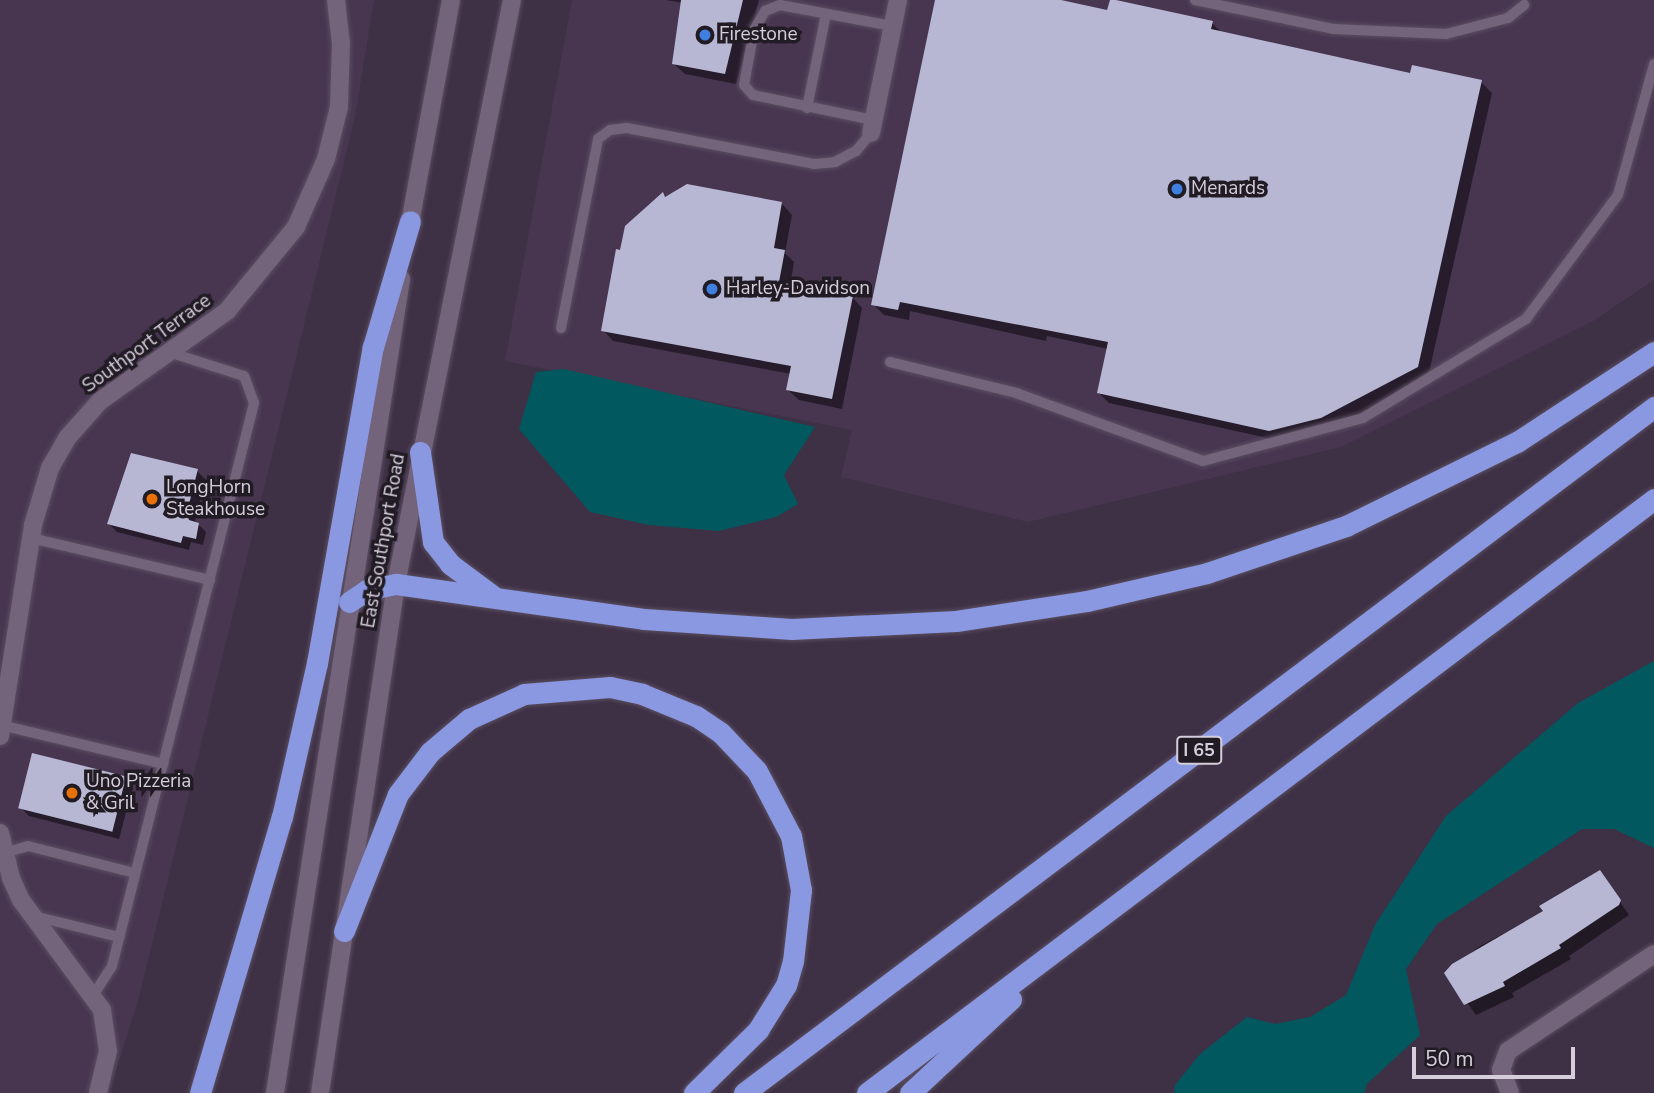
<!DOCTYPE html>
<html>
<head>
<meta charset="utf-8">
<style>
  body { margin:0 }
  #map { position:relative; width:1654px; height:1093px; overflow:hidden; background:#3e3045; font-family:"Nunito Sans",sans-serif }
  div>[style] { position:absolute }
  .built>* { inset:0; background:#483651 }
  .water>* { inset:0; background:#01595f }
  .shadow>* { inset:0; background:#0007 }
  .building>* { inset:0; background:#b7b7d4; transform-origin:0 0 }
  .roads { filter:drop-shadow(0 0 2px #5a4e60) drop-shadow(0 0 2px #5a4e60) }
  .lane>* { height:10px; margin:-5px; padding:0 5px; transform-origin:5px; border-radius:5px; background:#73637b }
  .street>* { height:18px; margin:-9px; padding:0 9px; transform-origin:9px; border-radius:9px; background:#73637b }
  .secondary>* { height:18px; margin:-9px; padding:0 9px; transform-origin:9px; border-radius:9px; background:#73637b }
  .highway>* { height:21px; margin:-10.5px; padding:0 10.5px; transform-origin:10.5px; border-radius:10.5px; background:#8a98e2 }
  .dots>* { width:19px; height:19px; translate:-50% -50%; box-sizing:border-box; border:4px solid #211b24; border-radius:50% }
  span { translate:-50% -50%; white-space:nowrap; text-align:center; line-height:1.15; -webkit-text-stroke:7px #211b24; paint-order:stroke }
  .shield-label span { padding:2px 5px; background:#211b24; border:2px solid; border-radius:5px; -webkit-text-stroke-width:0 }
  .shield-label { font-size:18px; color:#d6cddb; font-weight:700 }
  .poi-label { font-size:19px; color:#d6cddb }
  .left { translate:0 -50%; text-align:left }
  .street-label { font-size:19px; color:#d6cddb }
  .scale { position:absolute; left:1412px; top:1047px; width:163px; height:32px; box-sizing:border-box; border:4px solid #d6cddb; border-top:0; padding-left:9px; font-size:21px; line-height:24px; white-space:nowrap; color:#d6cddb; -webkit-text-stroke:5px #211b24; paint-order:stroke }
</style>
</head>
<body>
<div id="map">
  <div class="built">
    <i style="clip-path:polygon(0 0,374px 0,355px 117px,139px 997px,109px 1093px,0 1093px)"></i>
    <i style="clip-path:polygon(572px 0,1654px 0,1654px 280px,1593px 321px,1341px 447px,1028px 522px,841px 477px,852px 430px,505px 361px)"></i>
  </div>
  <div class="water">
    <i style="clip-path:polygon(564px 369px,815px 427px,784px 475px,798px 504px,776px 517px,719px 531px,649px 525px,590px 512px,519px 429px,536px 372px)"></i>
    <i style="clip-path:polygon(1654px 661px,1654px 848px,1614px 829px,1582px 829px,1437px 924px,1406px 969px,1420px 1035px,1367px 1084px,1364px 1093px,1174px 1093px,1175px 1085px,1200px 1054px,1247px 1017px,1275px 1024px,1310px 1017px,1346px 995px,1375px 925px,1446px 816px,1578px 703px)"></i>
  </div>
  <div class="shadow">
    <i style="clip-path:polygon(666px 0,759px 0,736px 84px,685px 74px,674px 64px,683px 3px)"></i>
    <i style="clip-path:polygon(937px 0,1053px 0,1109px 12px,1212px 23px,1223px 34px,1411px 75px,1481px 82px,1492px 93px,1428px 377px,1333px 428px,1281px 441px,1109px 403px,1099px 393px,1108px 349px,1047px 336px,1046px 341px,910px 311px,909px 320px,884px 315px,873px 304px)"></i>
    <i style="clip-path:polygon(687px 186px,782px 204px,792px 215px,785px 253px,794px 262px,790px 286px,852px 297px,862px 308px,842px 409px,799px 400px,788px 390px,791px 374px,613px 341px,603px 330px,622px 252px,648px 205px)"></i>
    <i style="clip-path:polygon(197px 471px,205px 479px,195px 521px,206px 532px,203px 545px,191px 542px,189px 550px,117px 532px,109px 524px)"></i>
    <i style="clip-path:polygon(125px 778px,133px 786px,119px 839px,29px 816px,21px 808px)"></i>
    <i style="clip-path:polygon(1600px 873px,1629px 915px,1569px 956px,1571px 959px,1512px 993px,1514px 997px,1476px 1015px,1446px 973px,1480px 946px,1545px 912px)"></i>
  </div>
  <div class="building">
    <i style="clip-path:polygon(681px 0,743px 0,725px 74px,672px 64px)"></i>
    <i style="clip-path:polygon(935px 0,1061px 0,1107px 10px,1110px 0,1116px 0,1213px 21px,1211px 29px,1410px 73px,1412px 65px,1482px 80px,1418px 367px,1321px 418px,1269px 431px,1097px 393px,1108px 342px,900px 302px,898px 310px,871px 305px)"></i>
    <i style="clip-path:polygon(687px 184px,782px 202px,774px 248px,785px 250px,779px 282px,853px 296px,832px 399px,786px 390px,791px 366px,601px 331px,616px 249px,620px 250px,625px 226px,663px 192px,665px 197px)"></i>
    <i style="clip-path:polygon(131px 453px,198px 469px,187px 512px,189px 520px,199px 523px,196px 539px,183px 536px,181px 543px,107px 524px)"></i>
    <i style="left:32px;top:753px;width:97px;height:57px;rotate:14deg"></i>
    <i style="clip-path:polygon(1600px 870px,1621px 900px,1619px 905px,1559px 945px,1561px 948px,1503px 982px,1505px 986px,1464px 1005px,1444px 973px,1452px 964px,1543px 911px,1539px 906px)"></i>
  </div>
  <div class="roads">
    <div class="lane">
      <i style="left:1195px;top:0;width:142px;rotate:11.8deg"></i>
      <i style="left:1334px;top:29px;width:112px;rotate:2.6deg"></i>
      <i style="left:1446px;top:34px;width:64px;rotate:-14.5deg"></i>
      <i style="left:1508px;top:18px;width:21px;rotate:-39deg"></i>
      <i style="left:807px;top:108px;width:96px;rotate:-78.6deg"></i>
      <i style="left:873px;top:120px;width:123px;rotate:-168.2deg"></i>
      <i style="left:753px;top:95px;width:13px;rotate:-132deg"></i>
      <i style="left:744px;top:85px;width:56px;rotate:-79.7deg"></i>
      <i style="left:754px;top:30px;width:22px;rotate:-60deg"></i>
      <i style="left:765px;top:11px;width:16px;rotate:-22deg"></i>
      <i style="left:780px;top:5px;width:114px;rotate:10.6deg"></i>
      <i style="left:561px;top:328px;width:193px;rotate:-78.9deg"></i>
      <i style="left:598px;top:139px;width:15px;rotate:-37deg"></i>
      <i style="left:610px;top:130px;width:17px;rotate:-7deg"></i>
      <i style="left:627px;top:128px;width:190px;rotate:10.9deg"></i>
      <i style="left:814px;top:164px;width:21px;rotate:-5deg"></i>
      <i style="left:835px;top:162px;width:24px;rotate:-28deg"></i>
      <i style="left:856px;top:151px;width:23px;rotate:-50deg"></i>
      <i style="left:890px;top:362px;width:130px;rotate:13.8deg"></i>
      <i style="left:1016px;top:393px;width:199px;rotate:20deg"></i>
      <i style="left:1203px;top:461px;width:166px;rotate:-15deg"></i>
      <i style="left:1363px;top:418px;width:191px;rotate:-31.3deg"></i>
      <i style="left:1526px;top:319px;width:154px;rotate:-53.4deg"></i>
      <i style="left:1618px;top:195px;width:136px;rotate:-74.6deg"></i>
      <i style="left:31px;top:538px;width:184px;rotate:13.2deg"></i>
      <i style="left:1px;top:725px;width:167px;rotate:13.5deg"></i>
      <i style="left:4px;top:853px;width:25px;rotate:-16deg"></i>
      <i style="left:28px;top:846px;width:110px;rotate:14.2deg"></i>
      <i style="left:34px;top:916px;width:88px;rotate:13.9deg"></i>
      <i style="left:94px;top:994px;width:33px;rotate:-57deg"></i>
      <i style="left:112px;top:966px;width:581px;rotate:-75.84deg"></i>
      <i style="left:254px;top:403px;width:29px;rotate:-110deg"></i>
      <i style="left:244px;top:376px;width:76px;rotate:-162.3deg"></i>
    </div>
    <div class="street">
      <i style="left:871px;top:133px;width:136px;rotate:-78.5deg"></i>
      <i style="left:0;top:736px;width:214px;rotate:-81.1deg"></i>
      <i style="left:33px;top:525px;width:59px;rotate:-73.4deg"></i>
      <i style="left:50px;top:468px;width:36px;rotate:-60deg"></i>
      <i style="left:68px;top:437px;width:48px;rotate:-48.4deg"></i>
      <i style="left:100px;top:401px;width:156px;rotate:-35.3deg"></i>
      <i style="left:227px;top:311px;width:109px;rotate:-50.6deg"></i>
      <i style="left:296px;top:227px;width:74px;rotate:-66.2deg"></i>
      <i style="left:326px;top:159px;width:54px;rotate:-76deg"></i>
      <i style="left:339px;top:107px;width:63px;rotate:-88.2deg"></i>
      <i style="left:341px;top:44px;width:44px;rotate:-96.5deg"></i>
      <i style="left:0;top:833px;width:46px;rotate:76.3deg"></i>
      <i style="left:11px;top:878px;width:24px;rotate:66deg"></i>
      <i style="left:21px;top:900px;width:137px;rotate:53.6deg"></i>
      <i style="left:102px;top:1010px;width:41px;rotate:81.7deg"></i>
      <i style="left:108px;top:1051px;width:43px;rotate:103.4deg"></i>
      <i style="left:1510px;top:1093px;width:25px;rotate:-111deg"></i>
      <i style="left:1501px;top:1070px;width:20px;rotate:-70deg"></i>
      <i style="left:1508px;top:1051px;width:175px;rotate:-33.6deg"></i>
    </div>
    <div class="secondary">
      <i style="left:408px;top:234px;width:238px;rotate:-79.6deg"></i>
      <i style="left:275px;top:1093px;width:824px;rotate:-81.2deg"></i>
      <i style="left:320px;top:1093px;width:515px;rotate:-81.51deg"></i>
      <i style="left:396px;top:584px;width:595px;rotate:-78.77deg"></i>
    </div>
    <div class="highway">
      <i style="left:420px;top:452px;width:91px;rotate:81.8deg"></i>
      <i style="left:433px;top:542px;width:28px;rotate:52deg"></i>
      <i style="left:450px;top:564px;width:54px;rotate:36.7deg"></i>
      <i style="left:349px;top:602px;width:22px;rotate:-34deg"></i>
      <i style="left:367px;top:590px;width:30px;rotate:-12deg"></i>
      <i style="left:396px;top:584px;width:250px;rotate:8deg"></i>
      <i style="left:644px;top:619px;width:148px;rotate:3.9deg"></i>
      <i style="left:792px;top:629px;width:164px;rotate:-2.8deg"></i>
      <i style="left:956px;top:621px;width:133px;rotate:-8.7deg"></i>
      <i style="left:1087px;top:601px;width:123px;rotate:-13.1deg"></i>
      <i style="left:1207px;top:573px;width:147px;rotate:-18.7deg"></i>
      <i style="left:1346px;top:526px;width:191px;rotate:-26.2deg"></i>
      <i style="left:1517px;top:442px;width:164px;rotate:-33.3deg"></i>
      <i style="left:344px;top:931px;width:147px;rotate:-68.5deg"></i>
      <i style="left:398px;top:794px;width:53px;rotate:-52.7deg"></i>
      <i style="left:430px;top:752px;width:51px;rotate:-40.2deg"></i>
      <i style="left:469px;top:719px;width:60px;rotate:-24.4deg"></i>
      <i style="left:524px;top:694px;width:86px;rotate:-4.7deg"></i>
      <i style="left:610px;top:687px;width:33px;rotate:12deg"></i>
      <i style="left:642px;top:694px;width:58px;rotate:22.2deg"></i>
      <i style="left:696px;top:716px;width:30px;rotate:34deg"></i>
      <i style="left:721px;top:733px;width:52px;rotate:46.5deg"></i>
      <i style="left:757px;top:771px;width:73px;rotate:62.4deg"></i>
      <i style="left:791px;top:836px;width:55px;rotate:79.5deg"></i>
      <i style="left:801px;top:890px;width:71px;rotate:96.4deg"></i>
      <i style="left:793px;top:961px;width:25px;rotate:106deg"></i>
      <i style="left:786px;top:985px;width:53px;rotate:121.9deg"></i>
      <i style="left:758px;top:1030px;width:90px;rotate:135.5deg"></i>
      <i style="left:200px;top:1093px;width:288px;rotate:-73.5deg"></i>
      <i style="left:282px;top:817px;width:158px;rotate:-77.2deg"></i>
      <i style="left:317px;top:663px;width:321px;rotate:-80deg"></i>
      <i style="left:373px;top:347px;width:131px;rotate:-73.6deg"></i>
      <i style="left:744px;top:1093px;width:1140px;rotate:-37.01deg"></i>
      <i style="left:867px;top:1093px;width:986px;rotate:-37.04deg"></i>
      <i style="left:910px;top:1093px;width:138px;rotate:-42.9deg"></i>
    </div>
  </div>
  <div class="dots">
    <i style="left:705px;top:35px;background:#3f7fe0"></i>
    <i style="left:1177px;top:189px;background:#3f7fe0"></i>
    <i style="left:712px;top:289px;background:#3f7fe0"></i>
    <i style="left:152px;top:499px;background:#e8710a"></i>
    <i style="left:72px;top:793px;background:#e8710a"></i>
  </div>
  <div class="shield-label">
    <span style="left:1199px;top:750px">I 65</span>
  </div>
  <div class="poi-label">
    <span class="left" style="left:719px;top:35px">Firestone</span>
    <span class="left" style="left:1191px;top:189px">Menards</span>
    <span class="left" style="left:726px;top:289px">Harley-Davidson</span>
    <span class="left" style="left:166px;top:499px">LongHorn<br>Steakhouse</span>
    <span class="left" style="left:86px;top:793px">Uno Pizzeria<br>&amp; Gril</span>
  </div>
  <div class="street-label">
    <span style="left:147px;top:344px;rotate:-36deg">Southport Terrace</span>
    <span style="left:384px;top:541px;rotate:-80deg">East Southport Road</span>
  </div>
  <div class="scale">50 m</div>
</div>
</body>
</html>
